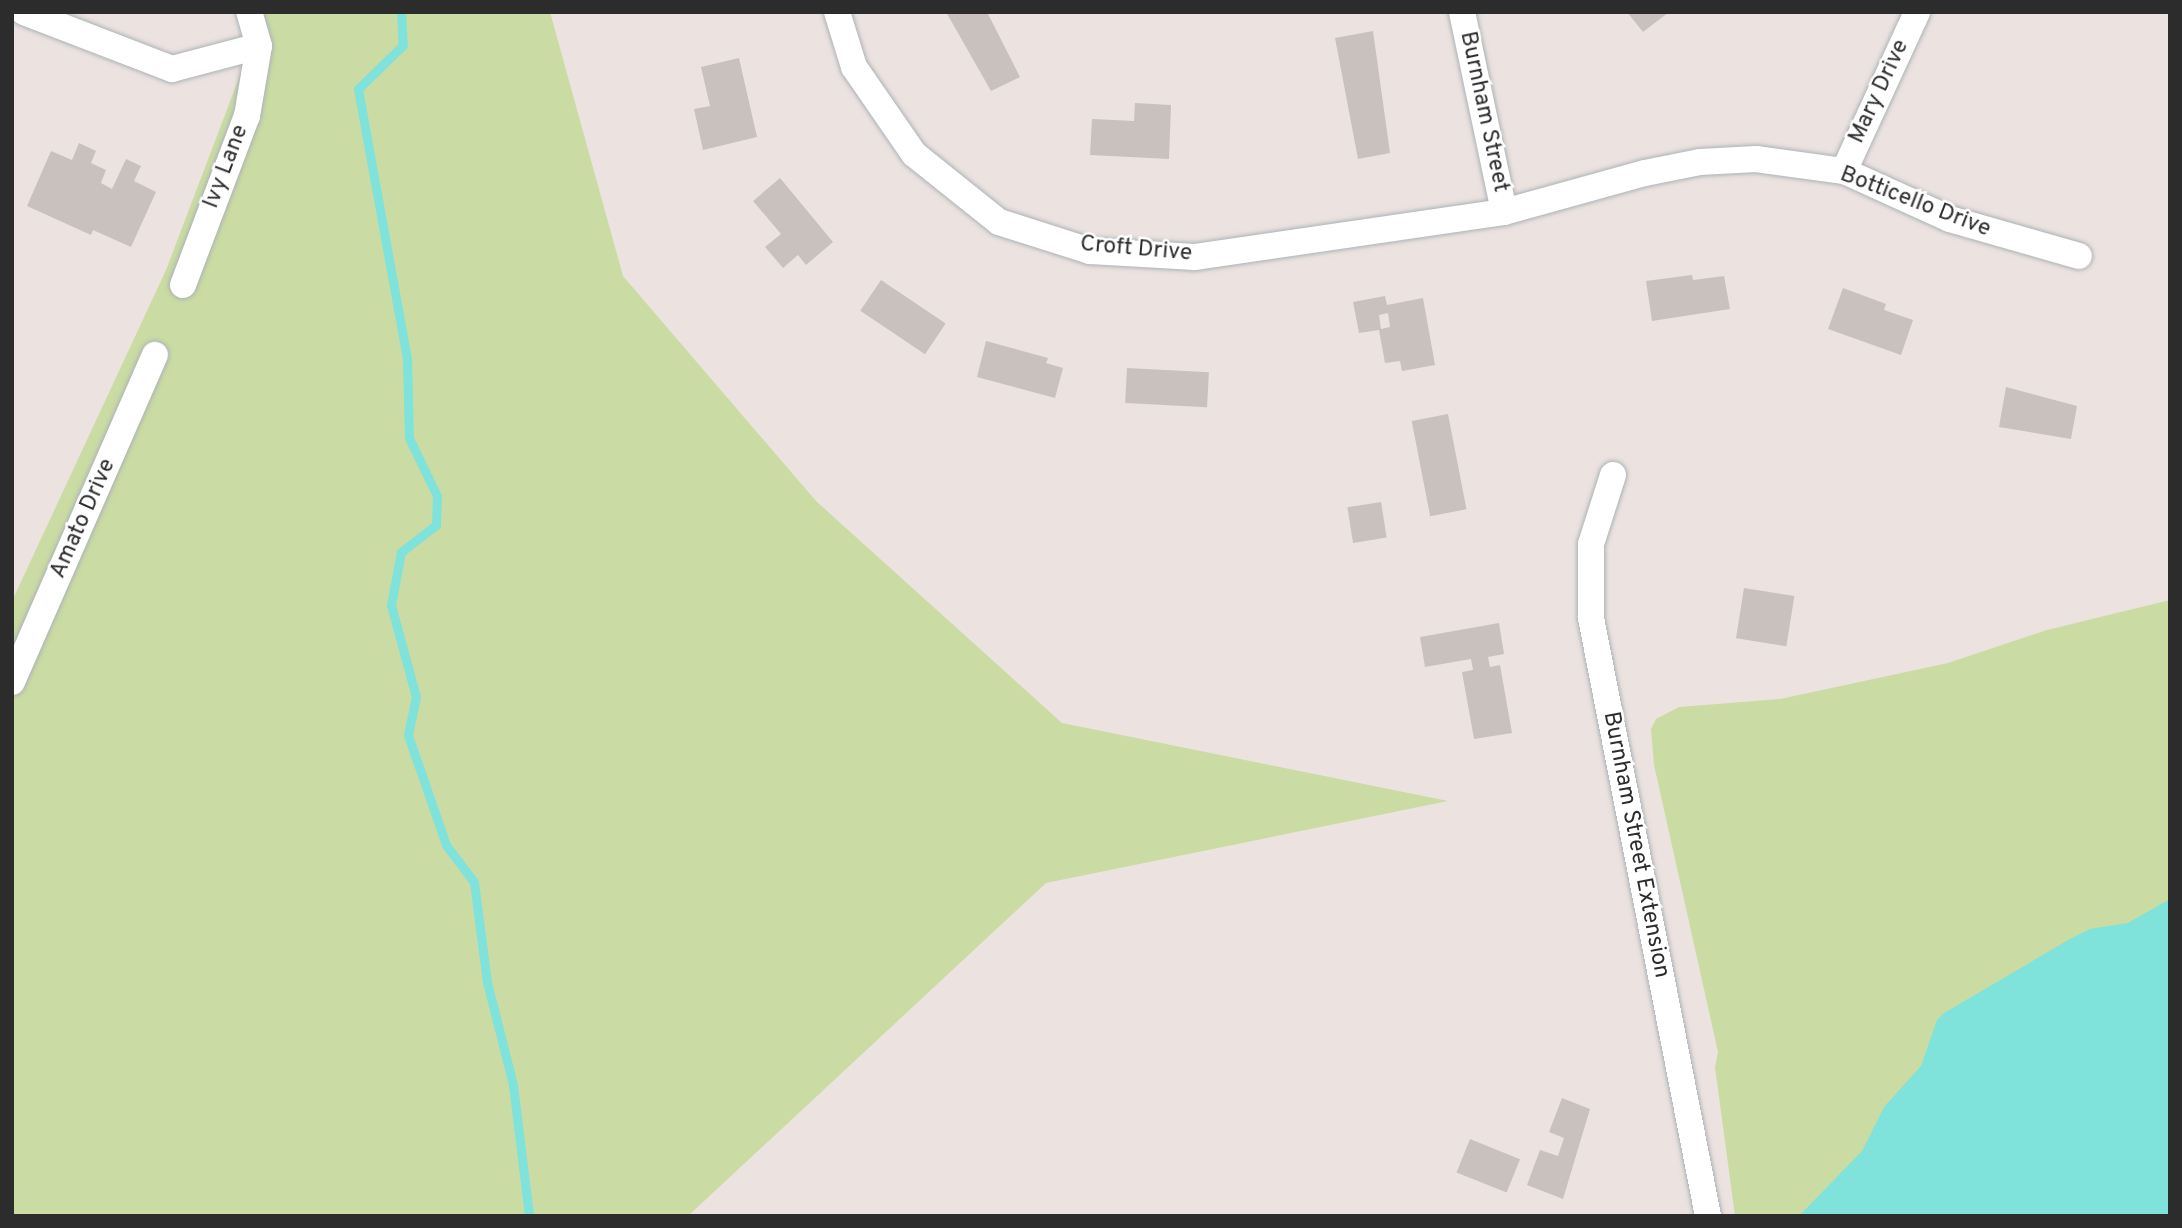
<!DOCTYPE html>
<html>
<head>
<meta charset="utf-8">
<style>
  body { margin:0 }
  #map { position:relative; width:2182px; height:1228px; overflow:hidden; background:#ece3e0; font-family:Overpass,sans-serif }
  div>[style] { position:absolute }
  .green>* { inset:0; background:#cadca3 }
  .water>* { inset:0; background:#7fe2db }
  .stream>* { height:9px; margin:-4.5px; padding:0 4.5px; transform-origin:4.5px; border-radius:4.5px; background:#7fe2db }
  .building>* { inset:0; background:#c8c1be; transform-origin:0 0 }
  .roads { filter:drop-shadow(0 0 2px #adb2b7) drop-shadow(0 0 2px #adb2b7) }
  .street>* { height:26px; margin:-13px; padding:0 13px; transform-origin:13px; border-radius:13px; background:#fff }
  span { translate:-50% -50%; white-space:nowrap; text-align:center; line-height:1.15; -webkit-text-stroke:5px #fff; paint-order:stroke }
  .street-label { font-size:23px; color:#2c2c2c }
  .frame { position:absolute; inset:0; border:14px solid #2c2c2c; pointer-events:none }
</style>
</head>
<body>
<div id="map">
  <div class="green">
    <i style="clip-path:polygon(264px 12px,550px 12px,623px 276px,816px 501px,1062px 723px,1448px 801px,1046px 883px,688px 1216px,12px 1216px,12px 601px,166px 270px)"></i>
    <i style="clip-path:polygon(2170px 600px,2170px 1216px,1735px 1216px,1715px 1067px,1718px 1052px,1654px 765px,1651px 729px,1656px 719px,1679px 707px,1780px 699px,1948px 663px,2047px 630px)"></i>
  </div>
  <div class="water">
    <i style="clip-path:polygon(2170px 899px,2170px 1216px,1799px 1216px,1862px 1151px,1884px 1107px,1921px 1066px,1937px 1020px,1944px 1013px,2070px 939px,2090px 929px,2128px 923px)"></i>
  </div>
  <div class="stream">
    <i style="left:401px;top:12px;width:33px;rotate:87deg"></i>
    <i style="left:403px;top:45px;width:63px;rotate:135.6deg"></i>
    <i style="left:358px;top:89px;width:273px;rotate:79.7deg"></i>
    <i style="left:407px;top:358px;width:80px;rotate:88.6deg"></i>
    <i style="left:409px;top:438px;width:64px;rotate:64.2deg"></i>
    <i style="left:437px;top:496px;width:29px;rotate:92deg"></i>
    <i style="left:436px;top:525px;width:44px;rotate:142.4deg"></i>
    <i style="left:401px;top:552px;width:54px;rotate:100.7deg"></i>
    <i style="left:391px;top:605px;width:95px;rotate:74.8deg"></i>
    <i style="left:416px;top:697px;width:39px;rotate:102deg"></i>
    <i style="left:408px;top:735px;width:116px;rotate:70.9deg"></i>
    <i style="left:446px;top:845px;width:46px;rotate:52.9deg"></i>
    <i style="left:474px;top:882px;width:101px;rotate:82.6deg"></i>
    <i style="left:487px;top:982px;width:106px;rotate:75.8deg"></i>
    <i style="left:513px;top:1085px;width:132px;rotate:83deg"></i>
  </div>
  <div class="building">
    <i style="clip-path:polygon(946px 12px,987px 12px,1020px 77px,991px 91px)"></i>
    <i style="clip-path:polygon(1627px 12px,1669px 12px,1643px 32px)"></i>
    <i style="clip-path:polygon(1373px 31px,1390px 153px,1358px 159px,1335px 38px)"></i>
    <i style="clip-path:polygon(739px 58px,757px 137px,703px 150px,694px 109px,710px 106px,701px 67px)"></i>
    <i style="clip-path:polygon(1135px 103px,1171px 105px,1169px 159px,1090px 155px,1092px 119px,1134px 121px)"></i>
    <i style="clip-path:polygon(79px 143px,96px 151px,91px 163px,106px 170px,101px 183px,112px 189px,126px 159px,141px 166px,134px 181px,156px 192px,131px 247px,93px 230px,91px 235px,27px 206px,51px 151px,72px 160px)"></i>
    <i style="clip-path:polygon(780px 178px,833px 242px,806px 265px,798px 255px,783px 268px,765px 247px,781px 234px,753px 201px)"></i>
    <i style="clip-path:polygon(1692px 275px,1693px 280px,1724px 276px,1730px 309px,1652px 321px,1646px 281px)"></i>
    <i style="left:881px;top:280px;width:78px;height:37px;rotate:34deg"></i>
    <i style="clip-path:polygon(1843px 288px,1886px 304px,1884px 310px,1913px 320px,1901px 355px,1828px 329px)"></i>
    <i style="clip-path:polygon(evenodd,1385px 296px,1387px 305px,1423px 298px,1435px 365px,1402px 371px,1400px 361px,1385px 363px,1379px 330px,1359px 333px,1353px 302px,1385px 296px,1388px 313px,1390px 327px,1381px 329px,1379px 315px,1388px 313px)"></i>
    <i style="clip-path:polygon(986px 341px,1048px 358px,1046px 363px,1063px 368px,1055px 398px,977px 377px)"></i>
    <i style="left:1127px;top:368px;width:82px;height:35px;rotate:3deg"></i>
    <i style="clip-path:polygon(2006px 387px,2077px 406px,2071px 439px,1999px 427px)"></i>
    <i style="left:1448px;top:414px;width:97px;height:37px;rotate:79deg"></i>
    <i style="left:1381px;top:502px;width:36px;height:34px;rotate:81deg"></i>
    <i style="left:1744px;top:588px;width:51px;height:51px;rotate:9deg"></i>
    <i style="clip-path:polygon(1499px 623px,1504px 654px,1488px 657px,1490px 667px,1500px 665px,1512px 733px,1474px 739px,1462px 672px,1473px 670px,1471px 659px,1425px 667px,1420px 637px)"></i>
    <i style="clip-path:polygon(1562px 1098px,1590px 1109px,1563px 1199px,1527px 1185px,1540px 1150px,1558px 1156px,1564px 1138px,1549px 1132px)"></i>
    <i style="left:1470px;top:1139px;width:54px;height:36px;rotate:22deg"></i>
  </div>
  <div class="roads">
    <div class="street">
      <i style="left:24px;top:12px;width:159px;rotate:21.1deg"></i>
      <i style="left:172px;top:69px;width:90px;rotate:-14.8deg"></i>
      <i style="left:837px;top:12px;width:58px;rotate:72.8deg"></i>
      <i style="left:854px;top:67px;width:106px;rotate:55.4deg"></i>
      <i style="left:914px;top:154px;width:109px;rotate:38.7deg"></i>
      <i style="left:999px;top:222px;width:96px;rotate:17.7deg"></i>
      <i style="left:1090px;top:251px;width:105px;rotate:3.3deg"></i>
      <i style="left:1195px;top:257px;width:312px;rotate:-8.3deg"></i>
      <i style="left:1504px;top:212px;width:146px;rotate:-15.5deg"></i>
      <i style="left:1645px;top:173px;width:56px;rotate:-11.3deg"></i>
      <i style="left:1700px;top:162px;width:56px;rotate:-3.1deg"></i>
      <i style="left:1756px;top:159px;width:89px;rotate:7.8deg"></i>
      <i style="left:1844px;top:171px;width:116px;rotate:24.4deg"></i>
      <i style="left:1950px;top:219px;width:134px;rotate:16deg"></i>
      <i style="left:1462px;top:12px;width:204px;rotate:78.1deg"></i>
      <i style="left:1844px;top:171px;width:175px;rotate:-65.3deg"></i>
      <i style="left:183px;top:285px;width:181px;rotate:-69.3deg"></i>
      <i style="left:247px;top:116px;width:71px;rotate:-80.3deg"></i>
      <i style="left:259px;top:46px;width:35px;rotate:-106deg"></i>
      <i style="left:1613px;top:475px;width:72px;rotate:107.7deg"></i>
      <i style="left:1591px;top:544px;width:74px;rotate:90deg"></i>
      <i style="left:1591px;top:618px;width:609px;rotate:78.93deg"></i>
      <i style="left:12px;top:682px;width:357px;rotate:-66.4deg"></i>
    </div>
  </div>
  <div class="street-label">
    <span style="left:1880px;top:92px;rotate:-65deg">Mary Drive</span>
    <span style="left:1483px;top:112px;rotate:78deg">Burnham Street</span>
    <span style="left:227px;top:167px;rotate:-69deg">Ivy Lane</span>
    <span style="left:1915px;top:203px;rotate:21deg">Botticello Drive</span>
    <span style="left:1136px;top:250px;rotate:5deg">Croft Drive</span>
    <span style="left:84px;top:519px;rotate:-66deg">Amato Drive</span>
    <span style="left:1635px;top:845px;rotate:79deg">Burnham Street Extension</span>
  </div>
  <div class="frame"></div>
</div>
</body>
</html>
